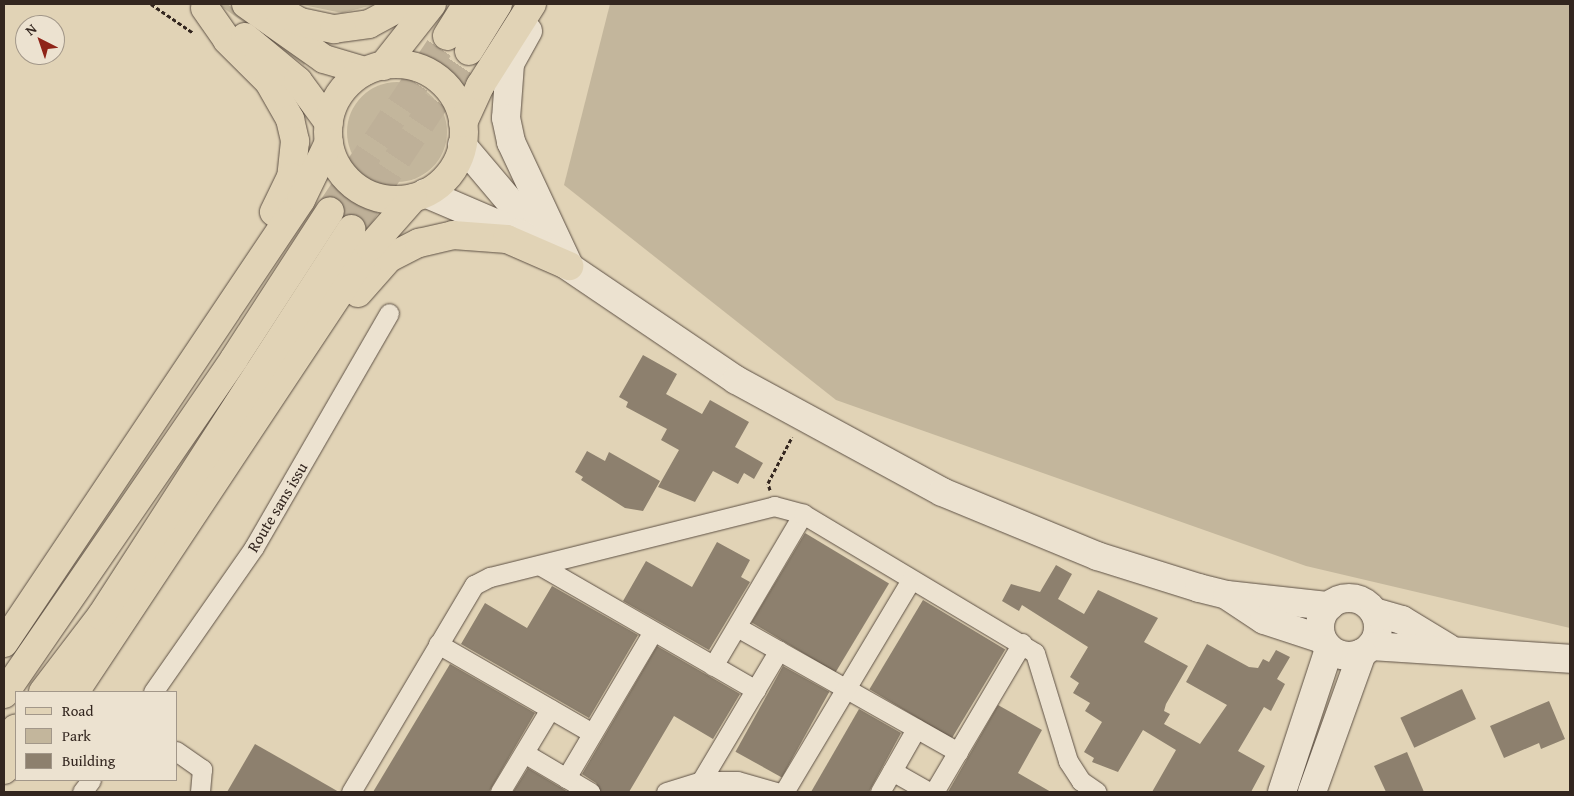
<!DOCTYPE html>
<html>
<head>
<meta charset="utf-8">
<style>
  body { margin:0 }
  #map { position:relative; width:1574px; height:796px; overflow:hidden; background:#e1d3b6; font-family:"Gentium Book Plus",serif }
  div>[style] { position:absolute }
  .green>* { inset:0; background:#c3b69c }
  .round { border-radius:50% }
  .building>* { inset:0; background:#8d806e; transform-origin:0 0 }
  .highway-tunnel>* { height:28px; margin-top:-14px; transform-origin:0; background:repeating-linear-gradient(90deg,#beb098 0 28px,transparent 0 42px) }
  .path>* { height:3px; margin-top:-1.5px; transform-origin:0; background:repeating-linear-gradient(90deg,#33261f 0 4px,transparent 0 6.5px) }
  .roads { filter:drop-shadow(0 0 1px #5e5145) drop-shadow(0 0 1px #5e5145) }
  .street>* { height:19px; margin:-9.5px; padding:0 9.5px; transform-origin:9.5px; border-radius:9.5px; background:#ece2d0 }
  .secondary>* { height:28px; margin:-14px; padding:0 14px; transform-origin:14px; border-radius:14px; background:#ece2d0 }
  .secondary>.ring { margin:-14px; padding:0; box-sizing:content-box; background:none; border:28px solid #ece2d0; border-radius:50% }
  .primary>* { height:28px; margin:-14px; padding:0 14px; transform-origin:14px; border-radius:14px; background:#e1d3b6 }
  .primary>.ring { margin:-14px; padding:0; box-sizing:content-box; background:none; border:28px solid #e1d3b6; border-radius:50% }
  .highway>* { height:28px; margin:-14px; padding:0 14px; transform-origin:14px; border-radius:14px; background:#e1d3b6 }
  span { translate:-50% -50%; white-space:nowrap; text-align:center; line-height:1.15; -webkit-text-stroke:4px #ece2d0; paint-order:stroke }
  .street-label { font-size:16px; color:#33261f }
  .frame { position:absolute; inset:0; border:5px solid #33261f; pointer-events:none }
  .legend { position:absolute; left:15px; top:691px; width:162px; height:90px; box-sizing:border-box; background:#ece2d0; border:1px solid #a29789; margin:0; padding:6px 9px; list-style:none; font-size:15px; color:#33261f }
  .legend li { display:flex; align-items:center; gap:10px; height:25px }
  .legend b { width:25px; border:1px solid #a29789 }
  .north { position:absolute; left:15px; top:15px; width:50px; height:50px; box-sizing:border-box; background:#ece2d0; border:1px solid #a29789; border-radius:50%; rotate:319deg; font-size:14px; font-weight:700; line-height:20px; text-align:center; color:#33261f }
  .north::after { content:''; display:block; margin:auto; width:18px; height:22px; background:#8f2418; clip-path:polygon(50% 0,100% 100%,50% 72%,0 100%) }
</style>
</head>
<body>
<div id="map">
  <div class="green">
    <i style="clip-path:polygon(218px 4px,227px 4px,307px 60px,304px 65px)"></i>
    <i style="clip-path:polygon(298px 4px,377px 4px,342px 13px)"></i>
    <i style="clip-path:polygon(610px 4px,1570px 4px,1570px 628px,1306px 566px,836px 400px,564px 185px)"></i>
    <i class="round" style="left:347px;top:82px;width:100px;height:100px"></i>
  </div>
  <div class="building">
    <i style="clip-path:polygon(643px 355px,677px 374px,666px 394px,702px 414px,710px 400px,749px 422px,735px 447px,763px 463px,754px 479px,744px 473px,738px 484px,713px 471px,695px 502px,658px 487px,679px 450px,661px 440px,667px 429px,626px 407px,628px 402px,619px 397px)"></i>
    <i style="clip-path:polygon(587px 451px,605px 461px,609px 452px,660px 481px,643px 511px,625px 508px,581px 480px,583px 477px,575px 472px)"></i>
    <i style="left:805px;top:533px;width:98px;height:104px;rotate:31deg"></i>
    <i style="clip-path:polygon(717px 542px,750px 560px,741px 577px,750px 582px,709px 650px,623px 601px,646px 561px,692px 587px)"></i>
    <i style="clip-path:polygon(1056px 565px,1072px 574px,1058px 599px,1084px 614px,1098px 590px,1158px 618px,1144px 642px,1188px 666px,1166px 704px,1164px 711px,1170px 714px,1164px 724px,1200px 744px,1227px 705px,1186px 682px,1207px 644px,1249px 667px,1258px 668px,1263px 659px,1269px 662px,1276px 650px,1290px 657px,1277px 679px,1285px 684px,1271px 711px,1264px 707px,1238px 751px,1265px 766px,1251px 792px,1152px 792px,1176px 750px,1143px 730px,1118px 772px,1092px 762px,1094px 758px,1084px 752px,1102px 722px,1085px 711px,1090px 703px,1073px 693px,1079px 683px,1070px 677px,1088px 647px,1022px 605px,1019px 611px,1002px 601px,1011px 584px,1040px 592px)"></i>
    <i style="clip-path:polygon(552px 586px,638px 635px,589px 718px,461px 644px,485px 603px,527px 628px)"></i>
    <i style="left:923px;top:600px;width:96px;height:104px;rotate:31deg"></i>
    <i style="clip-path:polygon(657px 646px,740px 694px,713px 739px,674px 716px,629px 792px,601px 792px,596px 783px,582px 774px)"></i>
    <i style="clip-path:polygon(450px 664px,535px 713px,489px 792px,373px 792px)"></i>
    <i style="left:783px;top:666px;width:53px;height:98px;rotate:29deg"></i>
    <i style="left:1462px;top:689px;width:33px;height:68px;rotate:65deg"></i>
    <i style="clip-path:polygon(1549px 701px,1565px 739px,1541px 749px,1539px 743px,1504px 758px,1490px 726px)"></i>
    <i style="clip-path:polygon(998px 705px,1042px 730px,1018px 773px,1051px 792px,948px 792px)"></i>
    <i style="clip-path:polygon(859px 709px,901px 733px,869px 792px,811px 792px)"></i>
    <i style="clip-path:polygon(255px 744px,292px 765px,339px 792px,227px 792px)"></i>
    <i style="clip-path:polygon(1407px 752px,1424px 792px,1386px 792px,1374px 766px)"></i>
    <i style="clip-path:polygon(528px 768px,560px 787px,568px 792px,513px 792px)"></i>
  </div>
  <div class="highway-tunnel">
    <i style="left:330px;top:211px;width:211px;rotate:-56.2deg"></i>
    <i style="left:351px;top:229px;width:214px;rotate:-56.5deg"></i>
  </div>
  <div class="path">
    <i style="left:151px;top:4px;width:50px;rotate:34.3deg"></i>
    <i style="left:770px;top:490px;width:7px;rotate:-106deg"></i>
    <i style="left:768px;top:483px;width:52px;rotate:-62.4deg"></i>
  </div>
  <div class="roads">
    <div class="street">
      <i style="left:541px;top:566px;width:248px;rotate:30deg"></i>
      <i style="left:737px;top:627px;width:254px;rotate:29.5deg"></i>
      <i style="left:438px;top:644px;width:178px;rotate:30deg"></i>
      <i style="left:713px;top:666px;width:177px;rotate:-59.4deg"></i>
      <i style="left:153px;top:692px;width:177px;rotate:-55.1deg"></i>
      <i style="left:254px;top:547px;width:270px;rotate:-60deg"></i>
      <i style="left:176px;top:751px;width:32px;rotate:35deg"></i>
      <i style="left:202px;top:769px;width:23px;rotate:95deg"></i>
      <i style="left:524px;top:753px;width:77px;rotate:30.6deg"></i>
      <i style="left:892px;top:771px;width:43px;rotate:29.6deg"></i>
      <i style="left:566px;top:778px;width:169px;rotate:-59.3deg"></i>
      <i style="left:701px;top:781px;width:152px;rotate:-59.2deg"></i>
      <i style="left:82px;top:792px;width:15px;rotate:-53deg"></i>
      <i style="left:351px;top:792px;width:241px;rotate:-59.3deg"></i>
      <i style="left:474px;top:585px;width:18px;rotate:-27deg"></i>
      <i style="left:490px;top:577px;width:293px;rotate:-14deg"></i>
      <i style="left:774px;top:506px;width:30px;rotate:15deg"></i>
      <i style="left:803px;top:514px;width:270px;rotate:30.9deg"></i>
      <i style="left:1035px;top:653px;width:113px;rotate:73deg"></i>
      <i style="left:1068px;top:761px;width:24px;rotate:57deg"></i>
      <i style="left:1081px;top:781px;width:19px;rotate:35deg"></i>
      <i style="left:500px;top:792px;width:97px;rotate:-58.9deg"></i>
      <i style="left:666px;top:792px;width:37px;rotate:-17deg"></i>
      <i style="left:701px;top:781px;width:36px"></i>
      <i style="left:737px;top:781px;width:41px;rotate:15.8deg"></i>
      <i style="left:784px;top:792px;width:247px;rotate:-59.1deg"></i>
      <i style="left:880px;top:792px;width:73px;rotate:-60.3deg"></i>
      <i style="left:934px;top:792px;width:173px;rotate:-59.4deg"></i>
    </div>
    <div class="secondary">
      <i style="left:528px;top:31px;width:38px;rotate:119deg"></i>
      <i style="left:510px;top:64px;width:54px;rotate:94.2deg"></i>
      <i style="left:506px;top:118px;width:25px;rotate:78deg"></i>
      <i style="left:511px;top:142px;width:137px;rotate:64.9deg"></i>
      <i style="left:462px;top:145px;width:118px;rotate:49.8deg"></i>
      <i style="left:425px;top:193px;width:102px;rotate:23.1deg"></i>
      <i style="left:519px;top:233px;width:262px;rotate:34.1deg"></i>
      <i style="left:736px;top:380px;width:234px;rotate:28.5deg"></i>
      <i style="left:942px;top:492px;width:168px;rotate:22.4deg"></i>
      <i style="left:1097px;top:556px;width:107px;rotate:17.4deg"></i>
      <i style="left:1199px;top:588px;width:29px;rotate:14deg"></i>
      <i style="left:1227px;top:595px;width:103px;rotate:6.2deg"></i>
      <i style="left:1228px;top:596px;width:43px;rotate:33.7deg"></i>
      <i style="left:1264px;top:620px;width:61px;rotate:18.1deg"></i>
      <i class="ring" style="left:1320px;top:598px;width:30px;height:30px"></i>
      <i style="left:1374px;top:612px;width:29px;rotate:16deg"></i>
      <i style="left:1402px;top:620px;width:54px;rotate:31.3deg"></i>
      <i style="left:1371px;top:646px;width:199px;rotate:3.7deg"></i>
      <i style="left:1282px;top:792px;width:151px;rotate:-71.8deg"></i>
      <i style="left:1312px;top:792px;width:148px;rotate:-70.2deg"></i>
    </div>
    <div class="primary">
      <i style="left:246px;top:4px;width:95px;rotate:35.2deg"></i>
      <i style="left:324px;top:59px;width:43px;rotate:16.3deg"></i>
      <i style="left:270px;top:4px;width:35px;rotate:31deg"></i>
      <i style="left:300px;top:22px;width:35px;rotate:12deg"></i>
      <i style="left:334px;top:29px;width:35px;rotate:-8deg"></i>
      <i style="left:369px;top:24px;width:42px;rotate:-28.4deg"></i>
      <i style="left:205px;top:8px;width:39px;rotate:55deg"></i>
      <i style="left:227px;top:40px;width:59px;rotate:45deg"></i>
      <i style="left:269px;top:82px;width:43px;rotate:60.4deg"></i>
      <i style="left:290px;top:119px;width:23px;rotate:77deg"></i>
      <i style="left:295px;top:141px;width:36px;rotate:96deg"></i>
      <i style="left:291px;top:177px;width:39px;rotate:116deg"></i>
      <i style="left:245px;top:37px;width:69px;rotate:39.7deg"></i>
      <i style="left:298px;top:81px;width:52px;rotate:53.6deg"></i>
      <i class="ring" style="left:328px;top:64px;width:108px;height:108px"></i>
      <i style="left:358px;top:293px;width:47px;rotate:-48.5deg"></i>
      <i style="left:389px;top:258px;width:34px;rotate:-27deg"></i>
      <i style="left:419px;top:243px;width:35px;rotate:-13deg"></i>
      <i style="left:453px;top:235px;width:54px;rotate:4.2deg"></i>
      <i style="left:507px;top:239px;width:68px;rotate:23.5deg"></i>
      <i style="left:4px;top:643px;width:533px;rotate:-56.16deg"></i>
      <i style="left:301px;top:200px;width:64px;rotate:-64.2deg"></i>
      <i style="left:75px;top:692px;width:534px;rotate:-56.46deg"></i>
      <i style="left:370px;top:247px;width:65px;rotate:-48.7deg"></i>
    </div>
    <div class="highway">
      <i style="left:447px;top:36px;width:38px;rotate:-58deg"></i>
      <i style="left:469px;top:51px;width:55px;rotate:-58.3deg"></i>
      <i style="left:383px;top:66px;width:79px;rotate:-51.7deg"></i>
      <i style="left:463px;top:123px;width:41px;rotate:-65.3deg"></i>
      <i style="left:480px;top:86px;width:97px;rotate:-57.6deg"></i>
      <i style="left:43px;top:692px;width:96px;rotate:-52.7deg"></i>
      <i style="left:101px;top:616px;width:461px;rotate:-57.1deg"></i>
      <i style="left:4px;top:694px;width:406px;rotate:-55.5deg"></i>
      <i style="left:234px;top:359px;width:176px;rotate:-57deg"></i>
      <i style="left:4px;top:742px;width:18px;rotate:-49deg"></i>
      <i style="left:4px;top:770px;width:18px;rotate:-47deg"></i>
    </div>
  </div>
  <div class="street-label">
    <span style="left:277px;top:507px;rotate:-59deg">Route sans issu</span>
  </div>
  <div class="frame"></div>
  <ul class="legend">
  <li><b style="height:6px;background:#e1d3b6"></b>Road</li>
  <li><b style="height:14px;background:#c3b69c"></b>Park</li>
  <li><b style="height:14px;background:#8d806e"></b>Building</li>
  </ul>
  <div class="north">N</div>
</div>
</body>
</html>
